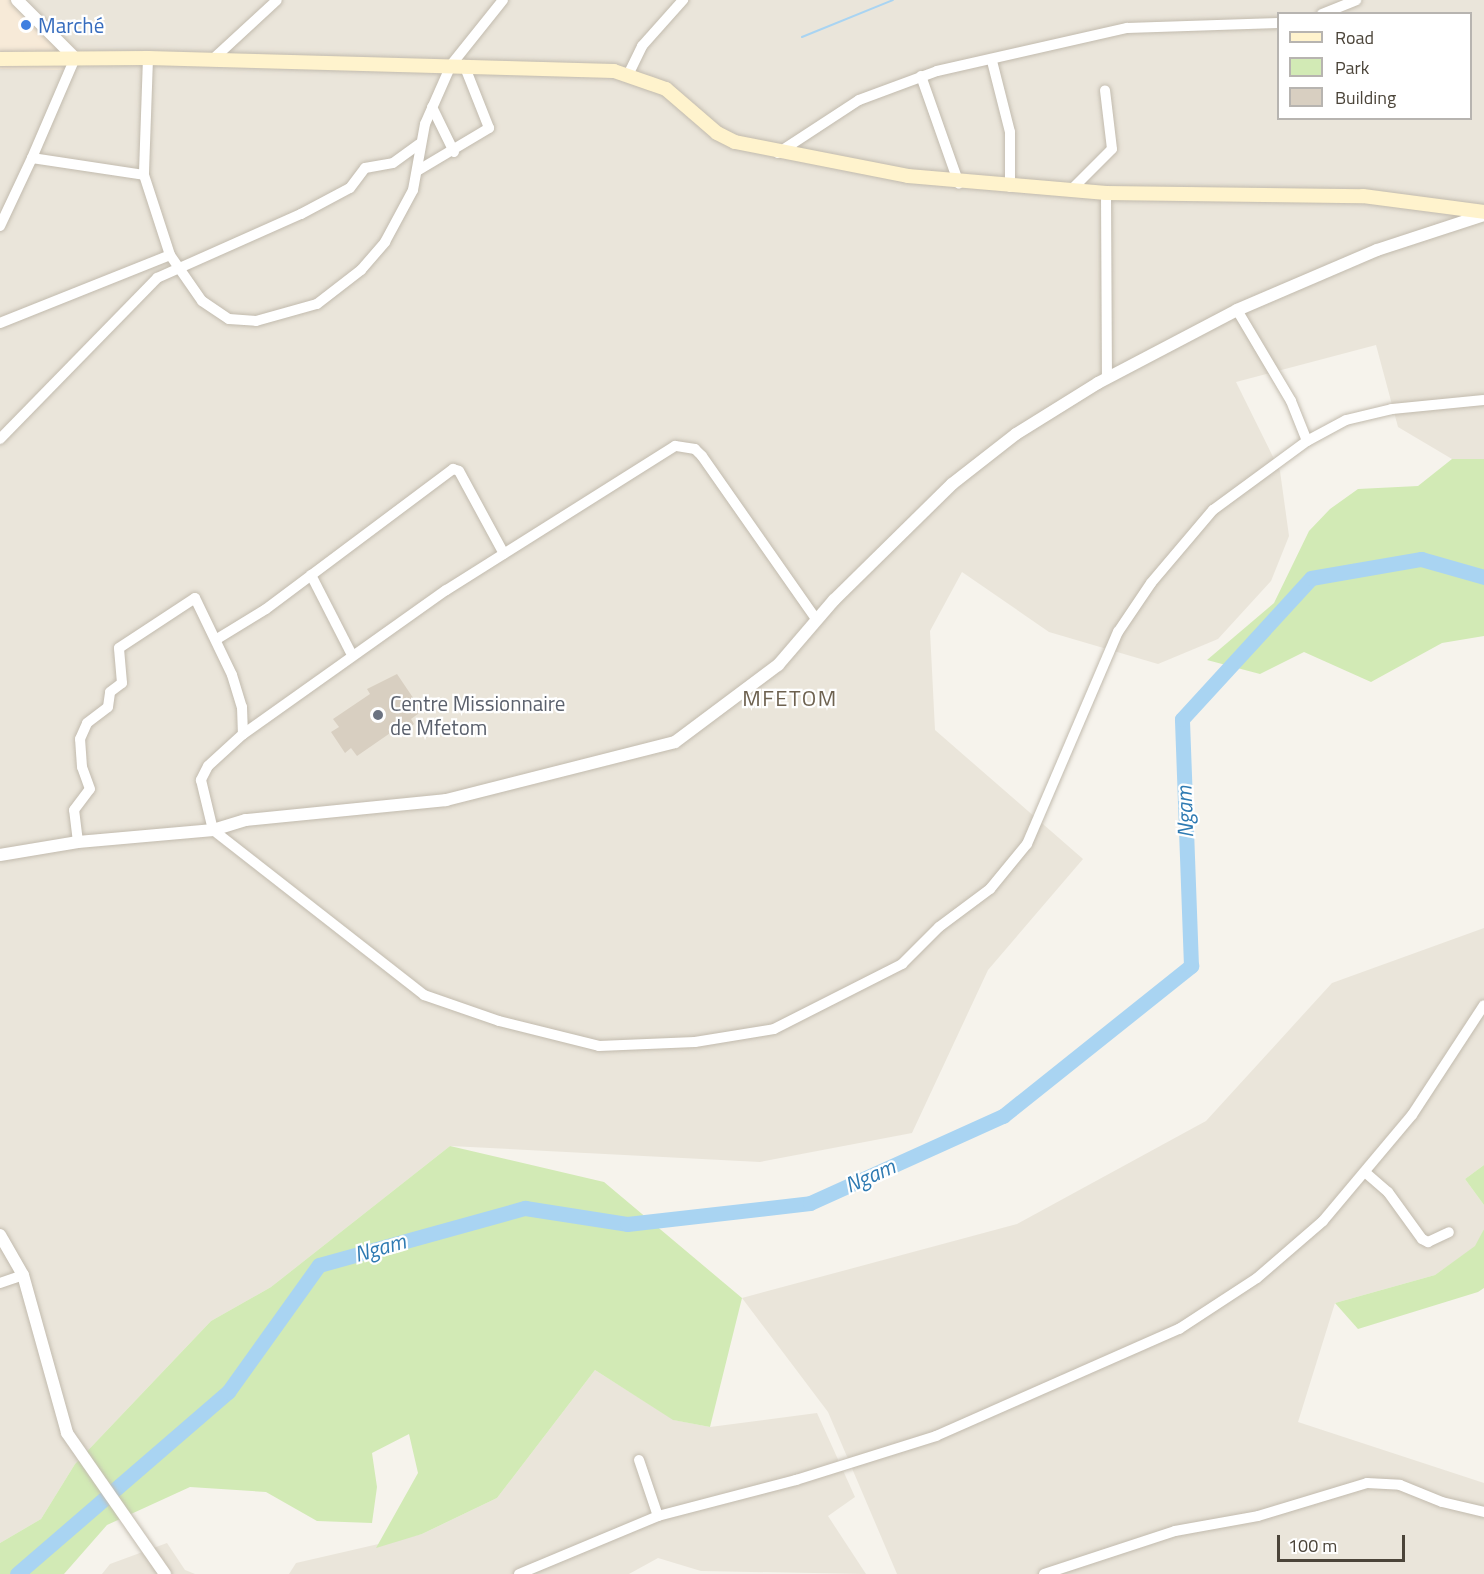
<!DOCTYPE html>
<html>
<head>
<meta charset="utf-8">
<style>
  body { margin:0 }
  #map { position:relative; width:1484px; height:1574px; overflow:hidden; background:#f6f3ec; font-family:"Titillium Web",sans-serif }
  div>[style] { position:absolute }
  .residential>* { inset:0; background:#eae5da }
  .commercial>* { inset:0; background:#f7ead8 }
  .green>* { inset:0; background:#d2eab5 }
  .stream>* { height:2px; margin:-1px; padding:0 1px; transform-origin:1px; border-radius:1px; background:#a9d4f2 }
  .river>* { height:15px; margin:-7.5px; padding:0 7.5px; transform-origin:7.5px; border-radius:7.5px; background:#a9d4f2 }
  .building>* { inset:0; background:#d8cfc1 }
  .roads { filter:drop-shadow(0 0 2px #c2bbae) drop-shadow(0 0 2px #c2bbae) }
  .minor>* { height:10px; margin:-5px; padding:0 5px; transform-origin:5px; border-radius:5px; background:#fff }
  .tertiary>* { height:12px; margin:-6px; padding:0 6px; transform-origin:6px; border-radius:6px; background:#fff }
  .secondary>* { height:14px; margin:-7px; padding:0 7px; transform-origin:7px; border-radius:7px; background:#fff3cd }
  .dots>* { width:16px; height:16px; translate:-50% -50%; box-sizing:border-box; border:3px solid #fff; border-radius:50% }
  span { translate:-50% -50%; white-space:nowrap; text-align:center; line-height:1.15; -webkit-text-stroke:4.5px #fff; paint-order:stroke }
  .shop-label { font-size:21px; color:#366cbe }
  .left { translate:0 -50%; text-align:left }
  .worship-label { font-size:21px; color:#5b616d }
  .neighbourhood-label { font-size:22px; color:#6e6250; letter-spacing:1.5px }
  .water-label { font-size:22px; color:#2e7ab2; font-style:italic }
  .legend { position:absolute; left:1277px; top:12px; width:195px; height:108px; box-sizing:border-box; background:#fff; border:2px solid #b7b4b0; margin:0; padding:8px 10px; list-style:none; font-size:18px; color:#4b4439 }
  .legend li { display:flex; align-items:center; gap:12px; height:30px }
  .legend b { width:30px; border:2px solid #b7b4b0 }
  .scale { position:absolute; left:1277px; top:1535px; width:128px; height:27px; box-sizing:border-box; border:3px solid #4b4439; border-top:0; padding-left:8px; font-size:18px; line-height:21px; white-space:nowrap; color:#4b4439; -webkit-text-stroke:4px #fff; paint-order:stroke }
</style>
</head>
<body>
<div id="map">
  <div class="residential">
    <i style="clip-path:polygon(evenodd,0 0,1484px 0,1484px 459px,1452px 459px,1398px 427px,1376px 345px,1236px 382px,1280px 471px,1289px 536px,1271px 581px,1218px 639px,1158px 664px,1049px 632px,962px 572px,930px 631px,935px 730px,1083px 859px,988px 970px,912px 1133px,760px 1162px,450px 1146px,271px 1287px,211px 1321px,75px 1464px,41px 1519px,0 1543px,0 0,1278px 14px,1470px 14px,1470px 118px,1278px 118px,1278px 14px)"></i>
    <i style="clip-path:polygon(1484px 928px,1484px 1165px,1465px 1179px,1484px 1205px,1484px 1229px,1476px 1246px,1435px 1275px,1335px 1303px,1298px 1422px,1484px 1483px,1484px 1574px,897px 1574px,828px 1412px,742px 1298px,1017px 1224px,1206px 1121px,1332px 983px)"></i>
    <i style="clip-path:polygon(595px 1370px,674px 1420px,710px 1427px,817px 1413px,855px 1497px,828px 1516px,866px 1574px,701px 1571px,658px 1558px,629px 1574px,289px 1574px,296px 1563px,422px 1534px,497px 1498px)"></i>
    <i style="clip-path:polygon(167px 1543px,185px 1570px,195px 1574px,102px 1574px,110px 1564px)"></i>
  </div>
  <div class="commercial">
    <i style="clip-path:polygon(0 0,25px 0,77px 50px,82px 63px,65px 70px,0 69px)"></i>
  </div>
  <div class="green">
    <i style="clip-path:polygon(1452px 459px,1484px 459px,1484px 636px,1442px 643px,1371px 682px,1304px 652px,1260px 674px,1207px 660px,1274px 603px,1309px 531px,1330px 509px,1358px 489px,1418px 486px)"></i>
    <i style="clip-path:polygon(450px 1146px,604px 1182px,742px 1298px,710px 1427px,673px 1420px,595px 1370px,497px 1498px,422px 1534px,376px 1548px,418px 1473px,409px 1434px,372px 1453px,377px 1487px,372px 1523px,317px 1521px,266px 1492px,190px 1487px,107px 1525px,64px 1574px,0 1574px,0 1543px,41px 1519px,75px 1464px,211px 1321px,271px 1287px)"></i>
    <i style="clip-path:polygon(1484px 1165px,1484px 1205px,1465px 1179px)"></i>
    <i style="clip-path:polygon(1484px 1229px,1484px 1288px,1478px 1292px,1358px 1329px,1335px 1303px,1435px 1275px,1475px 1246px)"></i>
  </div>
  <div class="stream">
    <i style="left:802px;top:37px;width:98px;rotate:-22.1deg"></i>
  </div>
  <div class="river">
    <i style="left:17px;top:1574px;width:279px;rotate:-40.8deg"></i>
    <i style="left:228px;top:1392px;width:156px;rotate:-54.4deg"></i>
    <i style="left:319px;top:1265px;width:214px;rotate:-15.5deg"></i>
    <i style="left:525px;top:1208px;width:103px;rotate:8.9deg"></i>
    <i style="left:627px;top:1224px;width:184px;rotate:-6.5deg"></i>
    <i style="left:810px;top:1203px;width:212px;rotate:-24.3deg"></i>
    <i style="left:1003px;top:1116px;width:241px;rotate:-38.6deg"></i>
    <i style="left:1191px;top:966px;width:247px;rotate:-92.1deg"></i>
    <i style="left:1182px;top:719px;width:191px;rotate:-47.5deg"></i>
    <i style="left:1311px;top:578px;width:112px;rotate:-9.8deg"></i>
    <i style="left:1421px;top:559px;width:66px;rotate:15.9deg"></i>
  </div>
  <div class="building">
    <i style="clip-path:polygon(397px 674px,422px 711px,411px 719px,414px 724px,400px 735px,396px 729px,357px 756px,351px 748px,345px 753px,331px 732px,339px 727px,333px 719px,370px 694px,367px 689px)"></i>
  </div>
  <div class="roads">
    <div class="minor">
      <i style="left:1322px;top:14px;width:37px;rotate:-22deg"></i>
      <i style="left:75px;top:58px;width:109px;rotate:113.3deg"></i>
      <i style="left:32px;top:158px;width:113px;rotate:8.6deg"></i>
      <i style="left:148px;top:58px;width:117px;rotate:92deg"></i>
      <i style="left:144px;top:175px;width:84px;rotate:72deg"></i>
      <i style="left:170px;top:255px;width:56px;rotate:55.2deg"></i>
      <i style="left:202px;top:301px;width:32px;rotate:34deg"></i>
      <i style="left:229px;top:319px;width:27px;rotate:4deg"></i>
      <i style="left:256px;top:321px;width:63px;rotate:-15.6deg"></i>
      <i style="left:317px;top:304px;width:56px;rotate:-37.7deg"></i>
      <i style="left:361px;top:270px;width:37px;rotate:-49deg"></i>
      <i style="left:385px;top:242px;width:59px;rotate:-61.7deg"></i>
      <i style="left:413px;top:190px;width:67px;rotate:-79.7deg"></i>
      <i style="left:425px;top:124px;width:64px;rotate:-66.2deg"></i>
      <i style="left:451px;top:65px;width:83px;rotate:-51.3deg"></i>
      <i style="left:212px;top:60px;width:88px;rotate:-42.7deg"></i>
      <i style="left:992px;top:61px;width:73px;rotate:75.8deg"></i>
      <i style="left:1010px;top:132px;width:55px;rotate:90deg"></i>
      <i style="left:629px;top:73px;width:30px;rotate:-64deg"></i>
      <i style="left:642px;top:46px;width:62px;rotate:-48.3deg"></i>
      <i style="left:921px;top:76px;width:114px;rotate:70.6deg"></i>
      <i style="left:432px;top:107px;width:50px;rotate:63.9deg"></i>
      <i style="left:778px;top:153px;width:97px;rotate:-33.2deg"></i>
      <i style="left:859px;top:100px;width:83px;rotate:-20.4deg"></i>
      <i style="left:937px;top:71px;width:195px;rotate:-12.8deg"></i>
      <i style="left:1127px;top:28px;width:151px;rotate:-1.9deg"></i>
      <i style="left:417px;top:171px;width:84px;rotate:-30.8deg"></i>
      <i style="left:489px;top:128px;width:68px;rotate:-111.6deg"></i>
      <i style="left:1070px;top:191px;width:59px;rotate:-45deg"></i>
      <i style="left:1112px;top:149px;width:59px;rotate:-96.8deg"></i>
      <i style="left:1106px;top:193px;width:185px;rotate:89.7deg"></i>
      <i style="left:0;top:226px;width:75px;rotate:-64.8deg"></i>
      <i style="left:1237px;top:310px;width:106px;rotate:59.3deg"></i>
      <i style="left:1291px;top:401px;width:43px;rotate:68.2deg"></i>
      <i style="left:0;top:323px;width:183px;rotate:-21.8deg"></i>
      <i style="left:0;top:439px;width:225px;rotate:-45.7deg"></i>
      <i style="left:157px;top:278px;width:158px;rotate:-24deg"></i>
      <i style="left:301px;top:214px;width:55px;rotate:-28deg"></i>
      <i style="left:350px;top:188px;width:25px;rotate:-53deg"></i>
      <i style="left:365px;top:168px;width:28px;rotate:-10deg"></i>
      <i style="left:393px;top:163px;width:32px;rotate:-36deg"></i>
      <i style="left:311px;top:575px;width:90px;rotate:62.9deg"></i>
      <i style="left:816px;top:619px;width:199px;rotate:-125deg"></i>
      <i style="left:702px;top:456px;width:10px;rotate:-135deg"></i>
      <i style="left:695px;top:449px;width:20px;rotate:-171deg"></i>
      <i style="left:675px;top:446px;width:271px;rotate:147.8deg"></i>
      <i style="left:446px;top:590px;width:249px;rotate:144.6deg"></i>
      <i style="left:243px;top:734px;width:47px;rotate:137.6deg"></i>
      <i style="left:208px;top:766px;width:16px;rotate:117deg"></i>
      <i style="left:201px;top:780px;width:51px;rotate:76.5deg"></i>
      <i style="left:213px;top:830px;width:268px;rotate:38deg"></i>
      <i style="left:424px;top:995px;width:79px;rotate:19.1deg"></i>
      <i style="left:499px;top:1021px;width:103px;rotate:14deg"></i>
      <i style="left:599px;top:1046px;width:96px;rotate:-2.4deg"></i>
      <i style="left:695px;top:1042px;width:80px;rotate:-9.3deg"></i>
      <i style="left:774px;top:1029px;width:144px;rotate:-26.9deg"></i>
      <i style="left:902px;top:964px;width:52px;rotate:-45deg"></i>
      <i style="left:939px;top:927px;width:64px;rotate:-36.7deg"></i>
      <i style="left:990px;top:889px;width:58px;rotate:-50.6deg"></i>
      <i style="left:1027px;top:844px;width:231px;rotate:-66.8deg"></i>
      <i style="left:1118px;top:632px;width:59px;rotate:-56deg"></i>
      <i style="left:1151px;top:583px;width:96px;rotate:-49.7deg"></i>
      <i style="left:1213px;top:510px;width:117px;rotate:-36.3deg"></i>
      <i style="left:1307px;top:441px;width:44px;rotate:-28.3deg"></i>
      <i style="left:1346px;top:420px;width:47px;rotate:-13.4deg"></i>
      <i style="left:1392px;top:409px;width:92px;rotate:-5.6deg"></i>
      <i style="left:217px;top:639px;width:57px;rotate:-31.5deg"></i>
      <i style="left:266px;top:609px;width:234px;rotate:-36.8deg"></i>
      <i style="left:453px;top:469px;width:6px;rotate:18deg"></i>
      <i style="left:459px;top:471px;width:94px;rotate:61.5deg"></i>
      <i style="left:78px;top:842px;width:32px;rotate:-97deg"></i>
      <i style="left:74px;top:810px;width:26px;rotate:-53deg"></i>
      <i style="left:90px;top:789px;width:23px;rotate:-110deg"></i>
      <i style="left:82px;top:767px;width:28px;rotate:-94deg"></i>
      <i style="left:80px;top:739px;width:17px;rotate:-66deg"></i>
      <i style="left:87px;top:723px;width:26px;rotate:-37deg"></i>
      <i style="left:108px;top:707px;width:15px;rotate:-82deg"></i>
      <i style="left:110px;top:692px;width:15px;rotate:-37deg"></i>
      <i style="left:122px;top:683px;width:35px;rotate:-95deg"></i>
      <i style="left:119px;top:648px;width:91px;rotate:-33.3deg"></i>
      <i style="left:195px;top:598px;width:85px;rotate:64.3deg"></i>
      <i style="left:232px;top:675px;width:34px;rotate:73deg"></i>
      <i style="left:242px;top:707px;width:27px;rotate:88deg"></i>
      <i style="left:1366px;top:1173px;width:29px;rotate:41deg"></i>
      <i style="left:1388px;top:1192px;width:58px;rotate:54.1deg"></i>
      <i style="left:1422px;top:1239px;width:7px;rotate:27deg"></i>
      <i style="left:1428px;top:1242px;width:23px;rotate:-25deg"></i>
      <i style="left:0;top:1283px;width:24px;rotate:-19deg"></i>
      <i style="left:639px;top:1460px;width:59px;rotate:71.3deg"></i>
      <i style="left:519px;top:1574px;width:151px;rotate:-22.6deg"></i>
      <i style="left:658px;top:1516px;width:143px;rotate:-14.6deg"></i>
      <i style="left:796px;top:1480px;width:147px;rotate:-17.4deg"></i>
      <i style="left:936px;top:1436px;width:266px;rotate:-23.8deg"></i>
      <i style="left:1179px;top:1329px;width:93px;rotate:-33.2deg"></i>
      <i style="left:1257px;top:1278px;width:87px;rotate:-40.8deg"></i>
      <i style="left:1323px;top:1221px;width:138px;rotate:-50deg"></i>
      <i style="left:1412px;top:1115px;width:131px;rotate:-56.8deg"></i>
      <i style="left:1044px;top:1574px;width:138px;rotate:-18.2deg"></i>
      <i style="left:1175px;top:1531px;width:84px;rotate:-10.2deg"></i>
      <i style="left:1258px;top:1516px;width:114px;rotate:-16.8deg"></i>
      <i style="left:1367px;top:1483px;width:33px;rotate:3deg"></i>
      <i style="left:1400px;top:1485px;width:45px;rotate:22deg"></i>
      <i style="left:1442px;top:1502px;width:43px;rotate:13.4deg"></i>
    </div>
    <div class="tertiary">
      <i style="left:17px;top:0;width:82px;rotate:45deg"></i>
      <i style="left:0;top:855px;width:79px;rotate:-9.5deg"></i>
      <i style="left:78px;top:842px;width:136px;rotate:-5.1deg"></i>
      <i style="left:213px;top:830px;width:34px;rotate:-17deg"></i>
      <i style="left:246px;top:820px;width:201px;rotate:-5.7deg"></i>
      <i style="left:446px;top:800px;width:236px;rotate:-14.2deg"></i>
      <i style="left:675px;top:742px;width:129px;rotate:-36.8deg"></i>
      <i style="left:778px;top:665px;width:86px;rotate:-49.3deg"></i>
      <i style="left:834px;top:600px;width:165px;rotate:-44.5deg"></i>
      <i style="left:952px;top:484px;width:81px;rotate:-38deg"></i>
      <i style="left:1016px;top:434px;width:97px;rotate:-31.9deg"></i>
      <i style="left:1098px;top:383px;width:157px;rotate:-27.7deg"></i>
      <i style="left:1237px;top:310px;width:152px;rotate:-23.2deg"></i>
      <i style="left:1377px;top:250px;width:113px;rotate:-18.1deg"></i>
      <i style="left:0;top:1235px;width:46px;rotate:60.1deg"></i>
      <i style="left:23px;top:1275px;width:164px;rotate:74.4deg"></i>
      <i style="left:67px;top:1433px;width:172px;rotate:55.2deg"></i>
    </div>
    <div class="secondary">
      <i style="left:0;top:59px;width:148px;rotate:-0.4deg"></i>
      <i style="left:148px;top:58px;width:466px;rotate:1.6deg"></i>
      <i style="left:614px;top:71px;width:55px;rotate:19.1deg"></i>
      <i style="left:666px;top:89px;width:67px;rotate:40.8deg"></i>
      <i style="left:717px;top:133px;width:20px;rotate:27deg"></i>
      <i style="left:735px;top:142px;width:176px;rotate:11.1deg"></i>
      <i style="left:908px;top:176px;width:199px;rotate:4.9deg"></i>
      <i style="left:1106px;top:193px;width:257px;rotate:0.7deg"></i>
      <i style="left:1363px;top:196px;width:122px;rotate:7.5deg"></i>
    </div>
  </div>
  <div class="dots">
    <i style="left:26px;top:25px;background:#3f7fe0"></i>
    <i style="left:378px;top:715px;background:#6b7280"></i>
  </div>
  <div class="shop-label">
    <span class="left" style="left:38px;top:25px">Marché</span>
  </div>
  <div class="worship-label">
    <span class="left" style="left:390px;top:715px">Centre Missionnaire<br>de Mfetom</span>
  </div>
  <div class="neighbourhood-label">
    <span style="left:790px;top:699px">MFETOM</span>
  </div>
  <div class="water-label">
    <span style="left:1185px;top:812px;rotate:-92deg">Ngam</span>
    <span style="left:870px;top:1176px;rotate:-24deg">Ngam</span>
    <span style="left:380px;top:1248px;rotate:-16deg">Ngam</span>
  </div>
  <ul class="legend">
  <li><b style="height:8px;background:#fff3cd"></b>Road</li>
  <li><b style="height:16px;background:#d2eab5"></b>Park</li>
  <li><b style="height:16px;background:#d8cfc1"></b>Building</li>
  </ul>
  <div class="scale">100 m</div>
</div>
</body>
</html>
